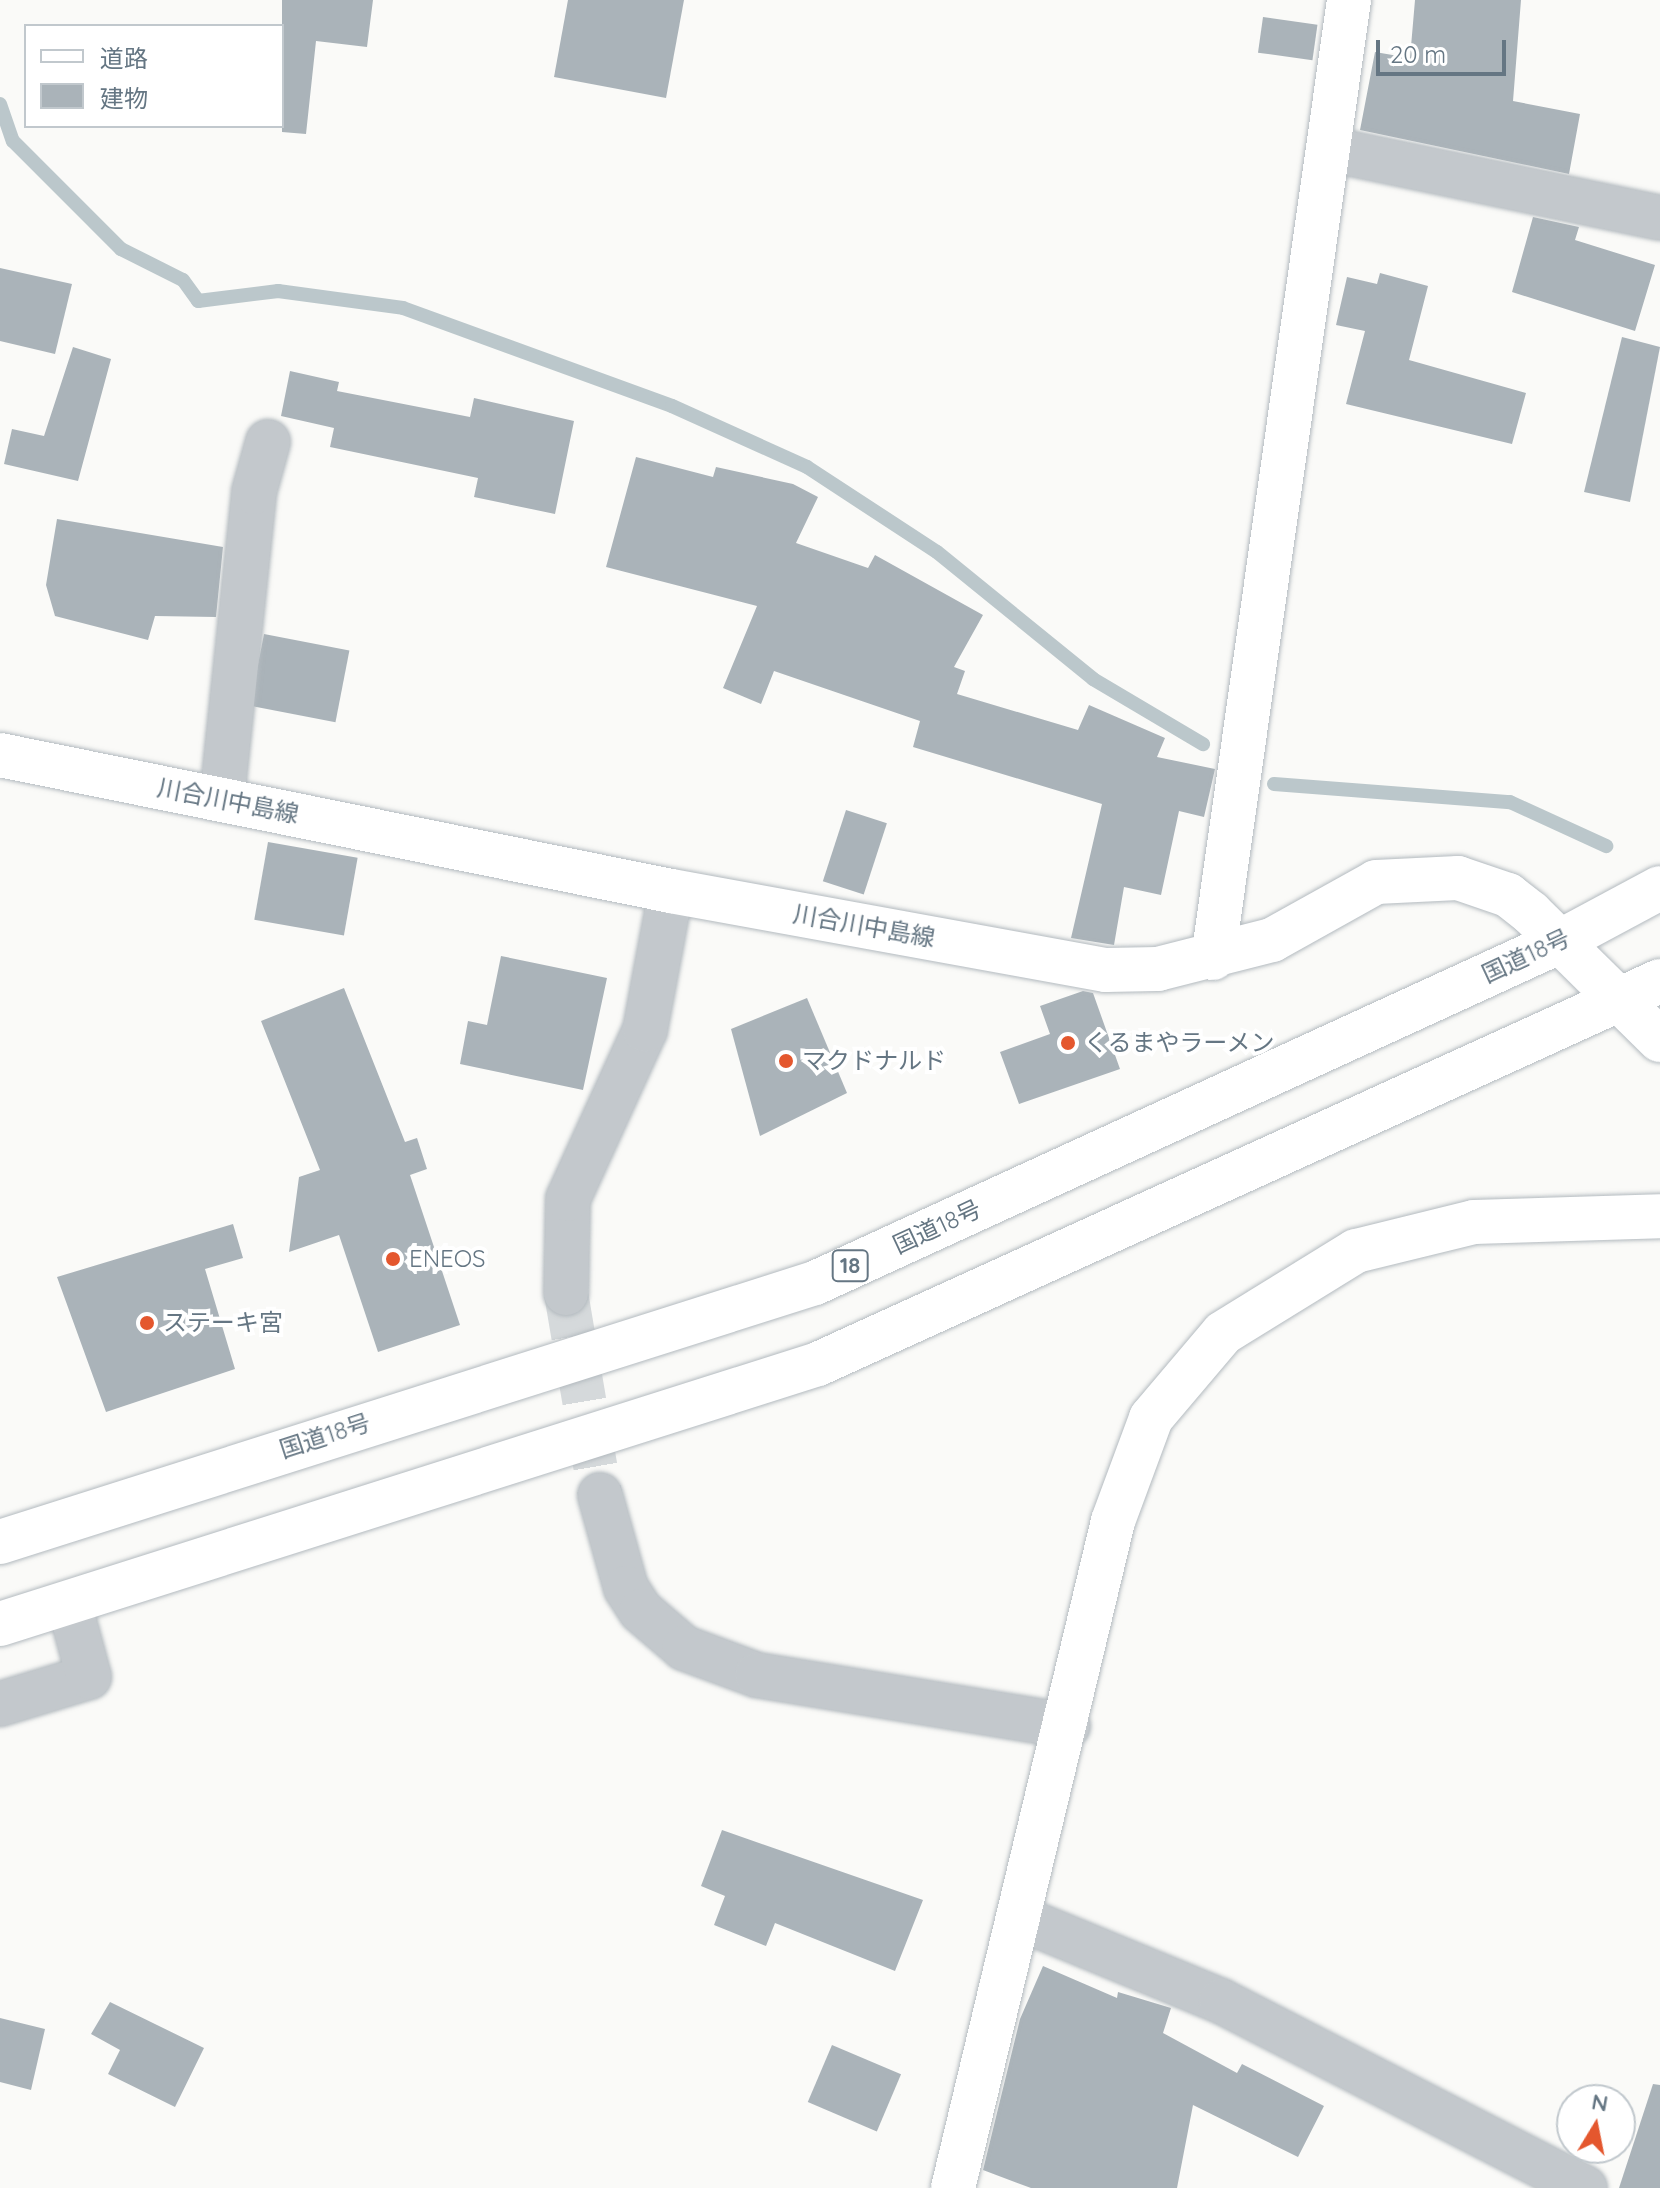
<!DOCTYPE html>
<html>
<head>
<meta charset="utf-8">
<style>
  body { margin:0 }
  #map { position:relative; width:1660px; height:2188px; overflow:hidden; background:#fafaf8; font-family:Quicksand,"Noto Sans JP",sans-serif }
  div>[style] { position:absolute }
  .stream>* { height:14px; margin:-7px; padding:0 7px; transform-origin:7px; border-radius:7px; background:#bbc7cb }
  .building>* { inset:0; background:#aab3b9; transform-origin:0 0 }
  .street-tunnel>* { height:44px; margin-top:-22px; transform-origin:0; background:repeating-linear-gradient(90deg,#d5d9db 0 44px,transparent 0 66px) }
  .roads { filter:drop-shadow(0 0 2px #b3babf) drop-shadow(0 0 2px #b3babf) }
  .street>* { height:44px; margin:-22px; padding:0 22px; transform-origin:22px; border-radius:22px; background:#c3c8cc }
  .secondary>* { height:44px; margin:-22px; padding:0 22px; transform-origin:22px; border-radius:22px; background:#fff }
  .highway>* { height:44px; margin:-22px; padding:0 22px; transform-origin:22px; border-radius:22px; background:#fff }
  .dots>* { width:22px; height:22px; translate:-50% -50%; box-sizing:border-box; border:4px solid #fff; border-radius:50% }
  span { translate:-50% -50%; white-space:nowrap; text-align:center; line-height:1.15; -webkit-text-stroke:8px #fff; paint-order:stroke }
  .shield-label span { padding:2px 6px; background:#fff; border:2px solid; border-radius:6px; -webkit-text-stroke-width:0 }
  .shield-label { font-size:22px; color:#657683; font-weight:700 }
  .street-label { font-size:24px; color:#657683 }
  .poi-label { font-size:24px; color:#657683 }
  .left { translate:0 -50%; text-align:left }
  .legend { position:absolute; left:24px; top:24px; width:260px; height:104px; box-sizing:border-box; background:#fff; border:2px solid #c1c8cd; margin:0; padding:10px 14px; list-style:none; font-size:24px; color:#657683 }
  .legend li { display:flex; align-items:center; gap:16px; height:40px }
  .legend b { width:40px; border:2px solid #c1c8cd }
  .north { position:absolute; left:1556px; top:2084px; width:80px; height:80px; box-sizing:border-box; background:#fff; border:2px solid #c1c8cd; border-radius:50%; rotate:10deg; font-size:22px; font-weight:700; line-height:32px; text-align:center; color:#657683 }
  .north::after { content:''; display:block; margin:auto; width:28px; height:36px; background:#e4572e; clip-path:polygon(50% 0,100% 100%,50% 72%,0 100%) }
  .scale { position:absolute; left:1376px; top:40px; width:130px; height:36px; box-sizing:border-box; border:4px solid #657683; border-top:0; padding-left:10px; font-size:24px; line-height:28px; white-space:nowrap; color:#657683; -webkit-text-stroke:6px #fff; paint-order:stroke }
</style>
</head>
<body>
<div id="map">
  <div class="stream">
    <i style="left:0;top:104px;width:39px;rotate:71deg"></i>
    <i style="left:13px;top:141px;width:153px;rotate:45deg"></i>
    <i style="left:121px;top:249px;width:69px;rotate:26.6deg"></i>
    <i style="left:183px;top:280px;width:26px;rotate:54deg"></i>
    <i style="left:198px;top:301px;width:81px;rotate:-7.1deg"></i>
    <i style="left:278px;top:291px;width:126px;rotate:7.7deg"></i>
    <i style="left:403px;top:308px;width:286px;rotate:20deg"></i>
    <i style="left:672px;top:406px;width:148px;rotate:24.3deg"></i>
    <i style="left:807px;top:467px;width:155px;rotate:33.2deg"></i>
    <i style="left:937px;top:552px;width:201px;rotate:39.1deg"></i>
    <i style="left:1093px;top:679px;width:128px;rotate:30.6deg"></i>
    <i style="left:1274px;top:784px;width:237px;rotate:4.4deg"></i>
    <i style="left:1510px;top:802px;width:106px;rotate:24.6deg"></i>
  </div>
  <div class="building">
    <i style="clip-path:polygon(282px 0,373px 0,367px 47px,316px 41px,306px 134px,282px 132px)"></i>
    <i style="clip-path:polygon(568px 0,684px 0,666px 98px,554px 77px)"></i>
    <i style="clip-path:polygon(1415px 0,1521px 0,1513px 101px,1580px 114px,1569px 174px,1360px 130px,1375px 52px,1410px 58px)"></i>
    <i style="left:1263px;top:17px;width:55px;height:36px;rotate:8deg"></i>
    <i style="clip-path:polygon(1533px 217px,1579px 227px,1575px 240px,1655px 265px,1635px 331px,1512px 292px)"></i>
    <i style="clip-path:polygon(0 268px,72px 284px,55px 354px,0 341px)"></i>
    <i style="clip-path:polygon(1380px 273px,1428px 286px,1409px 360px,1526px 393px,1512px 444px,1346px 404px,1365px 331px,1336px 325px,1347px 277px,1377px 284px)"></i>
    <i style="clip-path:polygon(1622px 337px,1660px 347px,1630px 502px,1584px 492px)"></i>
    <i style="clip-path:polygon(73px 347px,111px 359px,78px 481px,4px 464px,12px 429px,44px 436px)"></i>
    <i style="clip-path:polygon(290px 371px,339px 382px,337px 391px,470px 417px,474px 398px,574px 421px,555px 514px,474px 497px,478px 478px,330px 447px,334px 428px,281px 416px)"></i>
    <i style="clip-path:polygon(636px 457px,713px 477px,716px 467px,793px 484px,818px 497px,796px 543px,868px 568px,875px 555px,983px 615px,954px 667px,965px 671px,957px 694px,1078px 730px,1089px 705px,1165px 738px,1157px 757px,1215px 769px,1204px 817px,1179px 811px,1161px 895px,1124px 887px,1114px 945px,1071px 938px,1102px 804px,913px 747px,920px 721px,774px 671px,761px 704px,723px 688px,757px 606px,606px 567px)"></i>
    <i style="clip-path:polygon(57px 519px,223px 547px,216px 617px,155px 616px,148px 640px,55px 616px,46px 585px)"></i>
    <i style="left:264px;top:634px;width:87px;height:73px;rotate:11deg"></i>
    <i style="left:846px;top:810px;width:43px;height:75px;rotate:18deg"></i>
    <i style="left:268px;top:842px;width:91px;height:79px;rotate:10deg"></i>
    <i style="clip-path:polygon(501px 956px,607px 978px,583px 1090px,460px 1064px,468px 1021px,487px 1025px)"></i>
    <i style="clip-path:polygon(344px 988px,405px 1142px,417px 1138px,427px 1169px,410px 1175px,460px 1325px,378px 1352px,339px 1235px,289px 1252px,299px 1177px,320px 1170px,261px 1021px)"></i>
    <i style="clip-path:polygon(1083px 991px,1093px 993px,1120px 1069px,1019px 1104px,1000px 1052px,1050px 1034px,1040px 1006px)"></i>
    <i style="clip-path:polygon(807px 998px,847px 1093px,760px 1136px,731px 1029px)"></i>
    <i style="clip-path:polygon(233px 1224px,243px 1258px,205px 1269px,235px 1369px,106px 1412px,57px 1277px)"></i>
    <i style="clip-path:polygon(722px 1830px,923px 1900px,895px 1971px,775px 1923px,766px 1946px,714px 1925px,725px 1896px,701px 1886px)"></i>
    <i style="clip-path:polygon(1043px 1966px,1117px 1998px,1118px 1992px,1171px 2008px,1163px 2033px,1237px 2073px,1242px 2064px,1324px 2106px,1298px 2157px,1193px 2105px,1177px 2188px,1031px 2188px,983px 2170px,1020px 2019px)"></i>
    <i style="clip-path:polygon(110px 2002px,204px 2048px,175px 2107px,108px 2074px,120px 2050px,91px 2034px)"></i>
    <i style="clip-path:polygon(0 2018px,45px 2029px,31px 2090px,0 2082px)"></i>
    <i style="left:832px;top:2045px;width:75px;height:62px;rotate:23deg"></i>
    <i style="clip-path:polygon(1653px 2084px,1660px 2085px,1660px 2188px,1619px 2188px)"></i>
  </div>
  <div class="street-tunnel">
    <i style="left:566px;top:1293px;width:205px;rotate:80.4deg"></i>
  </div>
  <div class="roads">
    <div class="street">
      <i style="left:1328px;top:149px;width:339px;rotate:11.7deg"></i>
      <i style="left:222px;top:798px;width:308px;rotate:-84deg"></i>
      <i style="left:254px;top:492px;width:52px;rotate:-74.4deg"></i>
      <i style="left:566px;top:1293px;width:94px;rotate:-88.8deg"></i>
      <i style="left:568px;top:1199px;width:186px;rotate:-65.5deg"></i>
      <i style="left:645px;top:1030px;width:141px;rotate:-79.4deg"></i>
      <i style="left:600px;top:1495px;width:97px;rotate:74.4deg"></i>
      <i style="left:626px;top:1588px;width:27px;rotate:57deg"></i>
      <i style="left:641px;top:1611px;width:57px;rotate:40.7deg"></i>
      <i style="left:684px;top:1648px;width:78px;rotate:20.3deg"></i>
      <i style="left:757px;top:1675px;width:315px;rotate:9.3deg"></i>
      <i style="left:0;top:1704px;width:93px;rotate:-16.9deg"></i>
      <i style="left:89px;top:1677px;width:77px;rotate:-105.1deg"></i>
      <i style="left:1022px;top:1919px;width:215px;rotate:22.4deg"></i>
      <i style="left:1221px;top:2001px;width:409px;rotate:27.2deg"></i>
    </div>
    <div class="secondary">
      <i style="left:0;top:755px;width:685px;rotate:11.46deg"></i>
      <i style="left:671px;top:891px;width:442px;rotate:10.3deg"></i>
      <i style="left:1106px;top:970px;width:52px;rotate:-1.1deg"></i>
      <i style="left:1158px;top:969px;width:118px;rotate:-14.3deg"></i>
      <i style="left:1272px;top:940px;width:119px;rotate:-29.1deg"></i>
      <i style="left:1376px;top:882px;width:82px;rotate:-2.8deg"></i>
      <i style="left:1458px;top:878px;width:53px;rotate:18.8deg"></i>
      <i style="left:1508px;top:895px;width:29px;rotate:38deg"></i>
      <i style="left:1531px;top:913px;width:181px;rotate:44.6deg"></i>
      <i style="left:1213px;top:958px;width:968px;rotate:-81.92deg"></i>
      <i style="left:953px;top:2188px;width:686px;rotate:-76.51deg"></i>
      <i style="left:1113px;top:1521px;width:110px;rotate:-69.7deg"></i>
      <i style="left:1151px;top:1418px;width:111px;rotate:-49.7deg"></i>
      <i style="left:1223px;top:1333px;width:156px;rotate:-31.7deg"></i>
      <i style="left:1356px;top:1251px;width:122px;rotate:-13.8deg"></i>
      <i style="left:1474px;top:1222px;width:186px;rotate:-1.8deg"></i>
    </div>
    <div class="highway">
      <i style="left:0;top:1542px;width:855px;rotate:-17.63deg"></i>
      <i style="left:815px;top:1283px;width:821px;rotate:-24.63deg"></i>
      <i style="left:1561px;top:941px;width:112px;rotate:-28.2deg"></i>
      <i style="left:0;top:1624px;width:858px;rotate:-17.63deg"></i>
      <i style="left:818px;top:1364px;width:925px;rotate:-24.46deg"></i>
    </div>
  </div>
  <div class="dots">
    <i style="left:1068px;top:1043px;background:#e4572e"></i>
    <i style="left:786px;top:1061px;background:#e4572e"></i>
    <i style="left:393px;top:1259px;background:#e4572e"></i>
    <i style="left:147px;top:1323px;background:#e4572e"></i>
  </div>
  <div class="shield-label">
    <span style="left:850px;top:1266px">18</span>
  </div>
  <div class="street-label">
    <span style="left:228px;top:801px;rotate:11deg">川合川中島線</span>
    <span style="left:864px;top:926px;rotate:10deg">川合川中島線</span>
    <span style="left:1526px;top:956px;rotate:-25deg">国道18号</span>
    <span style="left:937px;top:1227px;rotate:-25deg">国道18号</span>
    <span style="left:325px;top:1436px;rotate:-18deg">国道18号</span>
  </div>
  <div class="poi-label">
    <span class="left" style="left:1084px;top:1043px">くるまやラーメン</span>
    <span class="left" style="left:802px;top:1061px">マクドナルド</span>
    <span class="left" style="left:409px;top:1259px">ENEOS</span>
    <span class="left" style="left:163px;top:1323px">ステーキ宮</span>
  </div>
  <ul class="legend">
  <li><b style="height:10px;background:#fff"></b>道路</li>
  <li><b style="height:22px;background:#aab3b9"></b>建物</li>
  </ul>
  <div class="north">N</div>
  <div class="scale">20 m</div>
</div>
</body>
</html>
